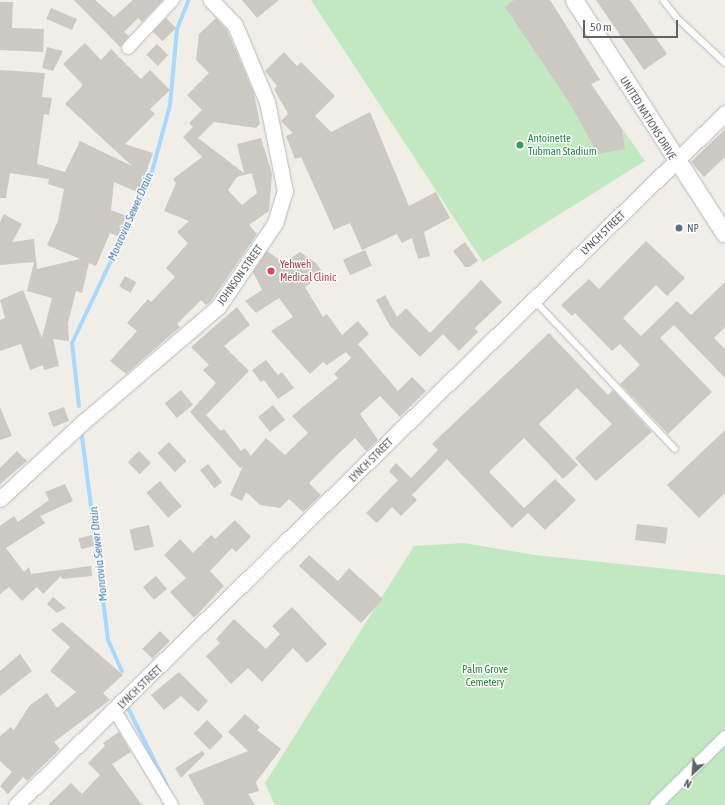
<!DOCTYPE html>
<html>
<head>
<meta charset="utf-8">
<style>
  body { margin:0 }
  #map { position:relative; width:725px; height:805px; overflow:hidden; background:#f0eee6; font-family:"Asap Condensed",sans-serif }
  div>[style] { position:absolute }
  .green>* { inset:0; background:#c2e8c2 }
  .stream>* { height:4px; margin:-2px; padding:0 2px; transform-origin:2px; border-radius:2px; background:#a7d9ff }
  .building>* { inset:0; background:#ccc9c3; transform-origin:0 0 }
  .roads { filter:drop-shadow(0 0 1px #b6b9bd) drop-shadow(0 0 1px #b6b9bd) }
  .service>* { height:6px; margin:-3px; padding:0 3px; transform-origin:3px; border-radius:3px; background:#fff }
  .minor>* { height:12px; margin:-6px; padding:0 6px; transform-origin:6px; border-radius:6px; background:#fff }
  .tertiary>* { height:15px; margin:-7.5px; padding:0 7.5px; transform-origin:7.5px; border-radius:7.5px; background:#fff }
  .secondary>* { height:17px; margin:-8.5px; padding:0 8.5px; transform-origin:8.5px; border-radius:8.5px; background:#fff }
  .dots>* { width:11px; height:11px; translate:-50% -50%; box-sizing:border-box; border:2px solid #fff; border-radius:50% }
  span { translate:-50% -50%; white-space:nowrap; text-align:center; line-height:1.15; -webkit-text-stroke:3px #fff; paint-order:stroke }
  .street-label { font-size:11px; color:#5e6267 }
  .leisure-label { font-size:11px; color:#27864d }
  .left { translate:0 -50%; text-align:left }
  .service-label { font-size:11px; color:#4e5e75 }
  .health-label { font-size:11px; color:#be3a42 }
  .park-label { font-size:11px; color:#328136 }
  .water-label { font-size:12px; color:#4179b4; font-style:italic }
  .north { position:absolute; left:673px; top:753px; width:40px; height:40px; -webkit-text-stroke:3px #fff; paint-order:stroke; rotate:206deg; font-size:11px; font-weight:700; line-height:16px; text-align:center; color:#5e6267 }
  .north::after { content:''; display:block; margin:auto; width:14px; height:18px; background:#5e6267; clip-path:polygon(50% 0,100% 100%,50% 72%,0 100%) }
  .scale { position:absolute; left:583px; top:20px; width:95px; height:18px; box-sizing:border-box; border:2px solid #5e6267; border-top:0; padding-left:5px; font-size:12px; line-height:14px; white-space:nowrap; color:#5e6267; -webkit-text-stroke:3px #fff; paint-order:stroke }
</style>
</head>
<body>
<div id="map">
  <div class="green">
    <i style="clip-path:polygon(311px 0,550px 0,600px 80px,591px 84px,645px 161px,483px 262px)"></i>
    <i style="clip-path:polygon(464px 543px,535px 555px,725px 575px,725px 805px,275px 805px,265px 783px,414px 546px)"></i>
  </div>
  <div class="stream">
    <i style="left:79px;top:406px;width:63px;rotate:-96.3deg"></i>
    <i style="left:72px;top:343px;width:182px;rotate:-64.6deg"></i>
    <i style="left:150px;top:179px;width:77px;rotate:-74.9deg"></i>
    <i style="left:170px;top:105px;width:76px;rotate:-84.7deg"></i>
    <i style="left:177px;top:29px;width:31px;rotate:-68deg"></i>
    <i style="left:82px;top:436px;width:206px;rotate:82.7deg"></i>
    <i style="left:108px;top:640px;width:34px;rotate:66deg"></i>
    <i style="left:128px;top:708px;width:85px;rotate:63.4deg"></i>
  </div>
  <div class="building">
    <i style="clip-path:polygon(74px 0,95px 0,114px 17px,133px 0,163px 0,142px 22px,138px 18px,124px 32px,129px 36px,120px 47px)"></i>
    <i style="clip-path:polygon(242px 0,279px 0,257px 18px)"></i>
    <i style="clip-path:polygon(514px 0,550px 0,600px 80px,591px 84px,622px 130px,625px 149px,598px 154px,569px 102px,505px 7px)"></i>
    <i style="clip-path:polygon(596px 0,630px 0,667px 54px,644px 70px)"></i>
    <i style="clip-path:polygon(0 2px,13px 2px,12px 28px,44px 29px,43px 52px,0 50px)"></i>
    <i style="left:51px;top:8px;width:28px;height:12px;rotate:23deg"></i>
    <i style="left:166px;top:18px;width:14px;height:19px;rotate:45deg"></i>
    <i style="clip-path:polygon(evenodd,216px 18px,227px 30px,254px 93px,260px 124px,256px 128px,214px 122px,198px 138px,244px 173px,237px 144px,261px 138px,272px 174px,269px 211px,249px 225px,257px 234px,211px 301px,206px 305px,201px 300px,177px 324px,180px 327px,126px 374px,110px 361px,137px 331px,127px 323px,148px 299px,151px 302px,175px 277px,166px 268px,188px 243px,177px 232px,189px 221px,164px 211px,176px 183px,173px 179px,202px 157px,183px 137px,193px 127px,189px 123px,202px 110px,187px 95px,209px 73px,196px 60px,199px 34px,216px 18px,252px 173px,257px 193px,242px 205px,228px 190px,237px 177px,252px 173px)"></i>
    <i style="clip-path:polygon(85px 43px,101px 60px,111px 49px,141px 79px,150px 70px,170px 90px,150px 109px,155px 114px,125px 144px,153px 153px,139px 193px,114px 182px,111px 210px,129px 217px,120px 237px,110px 233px,96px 266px,89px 263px,82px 293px,76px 291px,68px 323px,69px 341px,53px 339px,59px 366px,44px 370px,43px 365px,30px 370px,21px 344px,0 351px,0 320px,5px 318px,0 300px,23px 290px,42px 338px,52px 298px,27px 291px,34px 262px,0 265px,0 222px,4px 214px,22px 224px,12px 242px,34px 239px,37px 269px,80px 259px,47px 245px,58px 221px,64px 189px,48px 184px,49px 179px,10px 173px,6px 198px,0 198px,0 70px,45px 73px,42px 97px,52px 98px,49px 115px,44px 114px,37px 164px,65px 172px,80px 141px,132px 166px,65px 104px,83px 85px,63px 64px)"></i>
    <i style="left:157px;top:44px;width:16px;height:15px;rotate:45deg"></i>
    <i style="clip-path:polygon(47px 47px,63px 51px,53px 71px,42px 68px)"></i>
    <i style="clip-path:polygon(284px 52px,297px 66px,301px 62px,335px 96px,315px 116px,331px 132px,370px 112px,409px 206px,436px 192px,450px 218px,424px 232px,430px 256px,418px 259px,412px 238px,402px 243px,397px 234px,362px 250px,350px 223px,334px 230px,301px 157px,295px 159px,286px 136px,293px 133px,281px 121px,288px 114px,274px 89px,277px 86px,265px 71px)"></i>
    <i style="clip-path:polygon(725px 129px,725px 157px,704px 177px,691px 162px)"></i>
    <i style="clip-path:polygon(646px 241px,685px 278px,667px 296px,656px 285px,623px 318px,641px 336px,677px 301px,691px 315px,725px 282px,725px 327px,714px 338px,725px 349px,725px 378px,674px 325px,660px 338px,712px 392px,668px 434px,620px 384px,640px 365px,620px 344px,612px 351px,575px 313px,572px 316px,561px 305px,589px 279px,599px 289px)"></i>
    <i style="clip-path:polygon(465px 242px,478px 261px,469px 267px,465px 267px,453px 251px)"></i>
    <i style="left:365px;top:250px;width:17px;height:24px;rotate:66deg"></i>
    <i style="clip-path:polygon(267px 251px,284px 263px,300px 252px,316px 263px,324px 274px,305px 287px,323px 317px,327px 314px,342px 335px,358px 321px,369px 334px,358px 344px,398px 391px,412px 377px,426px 391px,400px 417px,380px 396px,360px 414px,378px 440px,366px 451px,355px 438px,335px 457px,309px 483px,321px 495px,303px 512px,289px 499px,280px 508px,260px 505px,246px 492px,242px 501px,230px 495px,243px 466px,240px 468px,190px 412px,216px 383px,203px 370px,209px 365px,191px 347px,237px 307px,250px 325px,224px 346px,249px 371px,206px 415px,221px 431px,224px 429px,241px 451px,245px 448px,251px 456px,266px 438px,285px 455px,308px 433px,292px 416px,338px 378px,334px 374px,351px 358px,346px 352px,327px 365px,323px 362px,310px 374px,271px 331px,293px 317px,279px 298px,256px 313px,245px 301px,262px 290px,253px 272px)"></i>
    <i style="left:125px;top:276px;width:13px;height:12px;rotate:29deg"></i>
    <i style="clip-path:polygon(481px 280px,502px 302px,475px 328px,478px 332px,459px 351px,443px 334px,420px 357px,390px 326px,376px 300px,385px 295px,397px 317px,406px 308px,430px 333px)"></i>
    <i style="clip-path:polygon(549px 333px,608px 395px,613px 390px,652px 432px,596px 481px,575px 458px,612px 424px,577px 388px,539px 424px,578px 465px,563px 479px,524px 438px,489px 472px,524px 508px,555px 479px,576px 500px,545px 530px,528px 513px,512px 528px,447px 459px,412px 495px,417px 500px,401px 516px,392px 507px,377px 523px,366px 513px,398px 480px,389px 471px,396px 463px,411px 478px,438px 450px,432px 444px)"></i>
    <i style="clip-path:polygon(266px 360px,278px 375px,282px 372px,294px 388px,278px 399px,264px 380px,261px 382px,252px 370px)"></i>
    <i style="left:181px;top:390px;width:19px;height:21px;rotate:51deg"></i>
    <i style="left:273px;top:405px;width:19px;height:19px;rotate:51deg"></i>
    <i style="clip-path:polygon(0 407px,12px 436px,0 440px)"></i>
    <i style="left:64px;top:407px;width:15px;height:17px;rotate:70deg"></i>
    <i style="clip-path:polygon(725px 430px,725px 493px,699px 518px,667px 485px)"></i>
    <i style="left:169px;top:442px;width:26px;height:16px;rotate:47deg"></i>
    <i style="clip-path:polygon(17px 451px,27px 461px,0 484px,0 468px)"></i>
    <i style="left:139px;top:451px;width:17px;height:16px;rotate:45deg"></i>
    <i style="left:208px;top:464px;width:23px;height:10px;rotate:52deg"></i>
    <i style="left:160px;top:481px;width:33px;height:18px;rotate:49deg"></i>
    <i style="clip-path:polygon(65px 484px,73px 501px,40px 516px,45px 523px,6px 548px,24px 572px,29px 567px,31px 574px,91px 566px,92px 576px,62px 579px,61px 576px,43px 594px,37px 587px,22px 601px,9px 587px,0 594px,0 526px,14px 516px,18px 522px,49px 500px,45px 492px)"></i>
    <i style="clip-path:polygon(235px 520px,251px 537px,236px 552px,232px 548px,210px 571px,224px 586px,194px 618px,170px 592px,186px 578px,164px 555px,180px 539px,193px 553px,211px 535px,215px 539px)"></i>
    <i style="left:637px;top:524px;width:31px;height:16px;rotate:7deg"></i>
    <i style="left:149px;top:525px;width:22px;height:20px;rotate:77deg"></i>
    <i style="left:92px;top:535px;width:11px;height:14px;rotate:75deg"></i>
    <i style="clip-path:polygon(309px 555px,338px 581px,349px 568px,383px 599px,361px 623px,299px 566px)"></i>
    <i style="left:156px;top:576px;width:17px;height:17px;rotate:50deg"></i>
    <i style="clip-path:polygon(53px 597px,66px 608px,57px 613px,47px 604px)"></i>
    <i style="clip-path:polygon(292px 607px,327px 644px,307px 663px,293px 648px,262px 682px,248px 668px,231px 684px,206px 656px,220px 643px,216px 639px,234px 619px,266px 649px,280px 634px,272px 626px)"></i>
    <i style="clip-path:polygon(62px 622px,123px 675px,103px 693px,110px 700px,54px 742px,60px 749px,27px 781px,23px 777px,8px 794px,0 786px,12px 772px,0 761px,0 736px,11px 727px,14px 730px,30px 705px,47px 693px,57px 708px,76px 692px,50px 671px,70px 647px,51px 630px)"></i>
    <i style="left:160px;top:631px;width:14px;height:25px;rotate:45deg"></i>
    <i style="clip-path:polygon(20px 654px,32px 671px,0 696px,0 671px)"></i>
    <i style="clip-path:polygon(179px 672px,208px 701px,198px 712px,181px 696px,164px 710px,151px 695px)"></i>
    <i style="clip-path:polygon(245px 714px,260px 727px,257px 730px,281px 749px,256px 782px,259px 791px,248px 794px,255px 805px,205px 805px,188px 775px,248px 751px,228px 732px)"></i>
    <i style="left:207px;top:720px;width:23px;height:19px;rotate:45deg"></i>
    <i style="clip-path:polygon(119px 732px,131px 752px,112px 764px,142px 805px,48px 805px,71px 783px,82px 794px,100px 775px,88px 763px,105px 746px,103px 743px)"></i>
    <i style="clip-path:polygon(202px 751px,205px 754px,181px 778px,175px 768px)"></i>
  </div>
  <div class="roads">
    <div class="service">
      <i style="left:663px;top:0;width:24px;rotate:52deg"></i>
      <i style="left:678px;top:19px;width:64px;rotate:43.1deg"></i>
      <i style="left:534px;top:300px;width:205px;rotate:46.6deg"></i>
    </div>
    <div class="minor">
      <i style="left:128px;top:48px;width:66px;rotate:-46.8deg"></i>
      <i style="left:115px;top:711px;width:110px;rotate:58.8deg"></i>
      <i style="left:656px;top:805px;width:97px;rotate:-44.6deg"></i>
    </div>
    <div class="tertiary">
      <i style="left:0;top:499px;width:112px;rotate:-42.8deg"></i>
      <i style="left:82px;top:423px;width:179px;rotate:-40.5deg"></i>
      <i style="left:218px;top:307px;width:102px;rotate:-55.8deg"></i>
      <i style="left:275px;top:223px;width:34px;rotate:-73deg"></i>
      <i style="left:285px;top:191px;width:91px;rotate:-101.4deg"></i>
      <i style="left:267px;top:102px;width:83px;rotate:-112.6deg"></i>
      <i style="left:235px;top:25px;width:35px;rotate:-134deg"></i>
      <i style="left:16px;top:805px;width:991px;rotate:-44.3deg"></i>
    </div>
    <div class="secondary">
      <i style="left:574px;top:0;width:278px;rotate:57.2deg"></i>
    </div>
  </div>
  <div class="dots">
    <i style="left:520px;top:145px;background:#2e9e5b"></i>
    <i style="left:679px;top:228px;background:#5c6f8a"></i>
    <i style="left:271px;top:271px;background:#e0444e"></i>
  </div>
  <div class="street-label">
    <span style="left:648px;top:118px;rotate:58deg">UNITED NATIONS DRIVE</span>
    <span style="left:603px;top:233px;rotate:-44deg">LYNCH STREET</span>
    <span style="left:240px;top:275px;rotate:-55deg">JOHNSON STREET</span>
    <span style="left:371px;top:460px;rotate:-45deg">LYNCH STREET</span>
    <span style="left:140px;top:687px;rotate:-44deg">LYNCH STREET</span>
  </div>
  <div class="leisure-label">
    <span class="left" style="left:528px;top:145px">Antoinette<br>Tubman Stadium</span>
  </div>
  <div class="service-label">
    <span class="left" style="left:687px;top:228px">NP</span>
  </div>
  <div class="health-label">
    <span class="left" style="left:280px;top:271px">Yehweh<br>Medical Clinic</span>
  </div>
  <div class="park-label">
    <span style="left:485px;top:676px">Palm Grove<br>Cemetery</span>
  </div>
  <div class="water-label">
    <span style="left:131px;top:217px;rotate:-66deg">Monrovia Sewer Drain</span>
    <span style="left:99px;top:554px;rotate:-96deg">Monrovia Sewer Drain</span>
  </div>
  <div class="north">N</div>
  <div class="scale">50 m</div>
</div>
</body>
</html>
